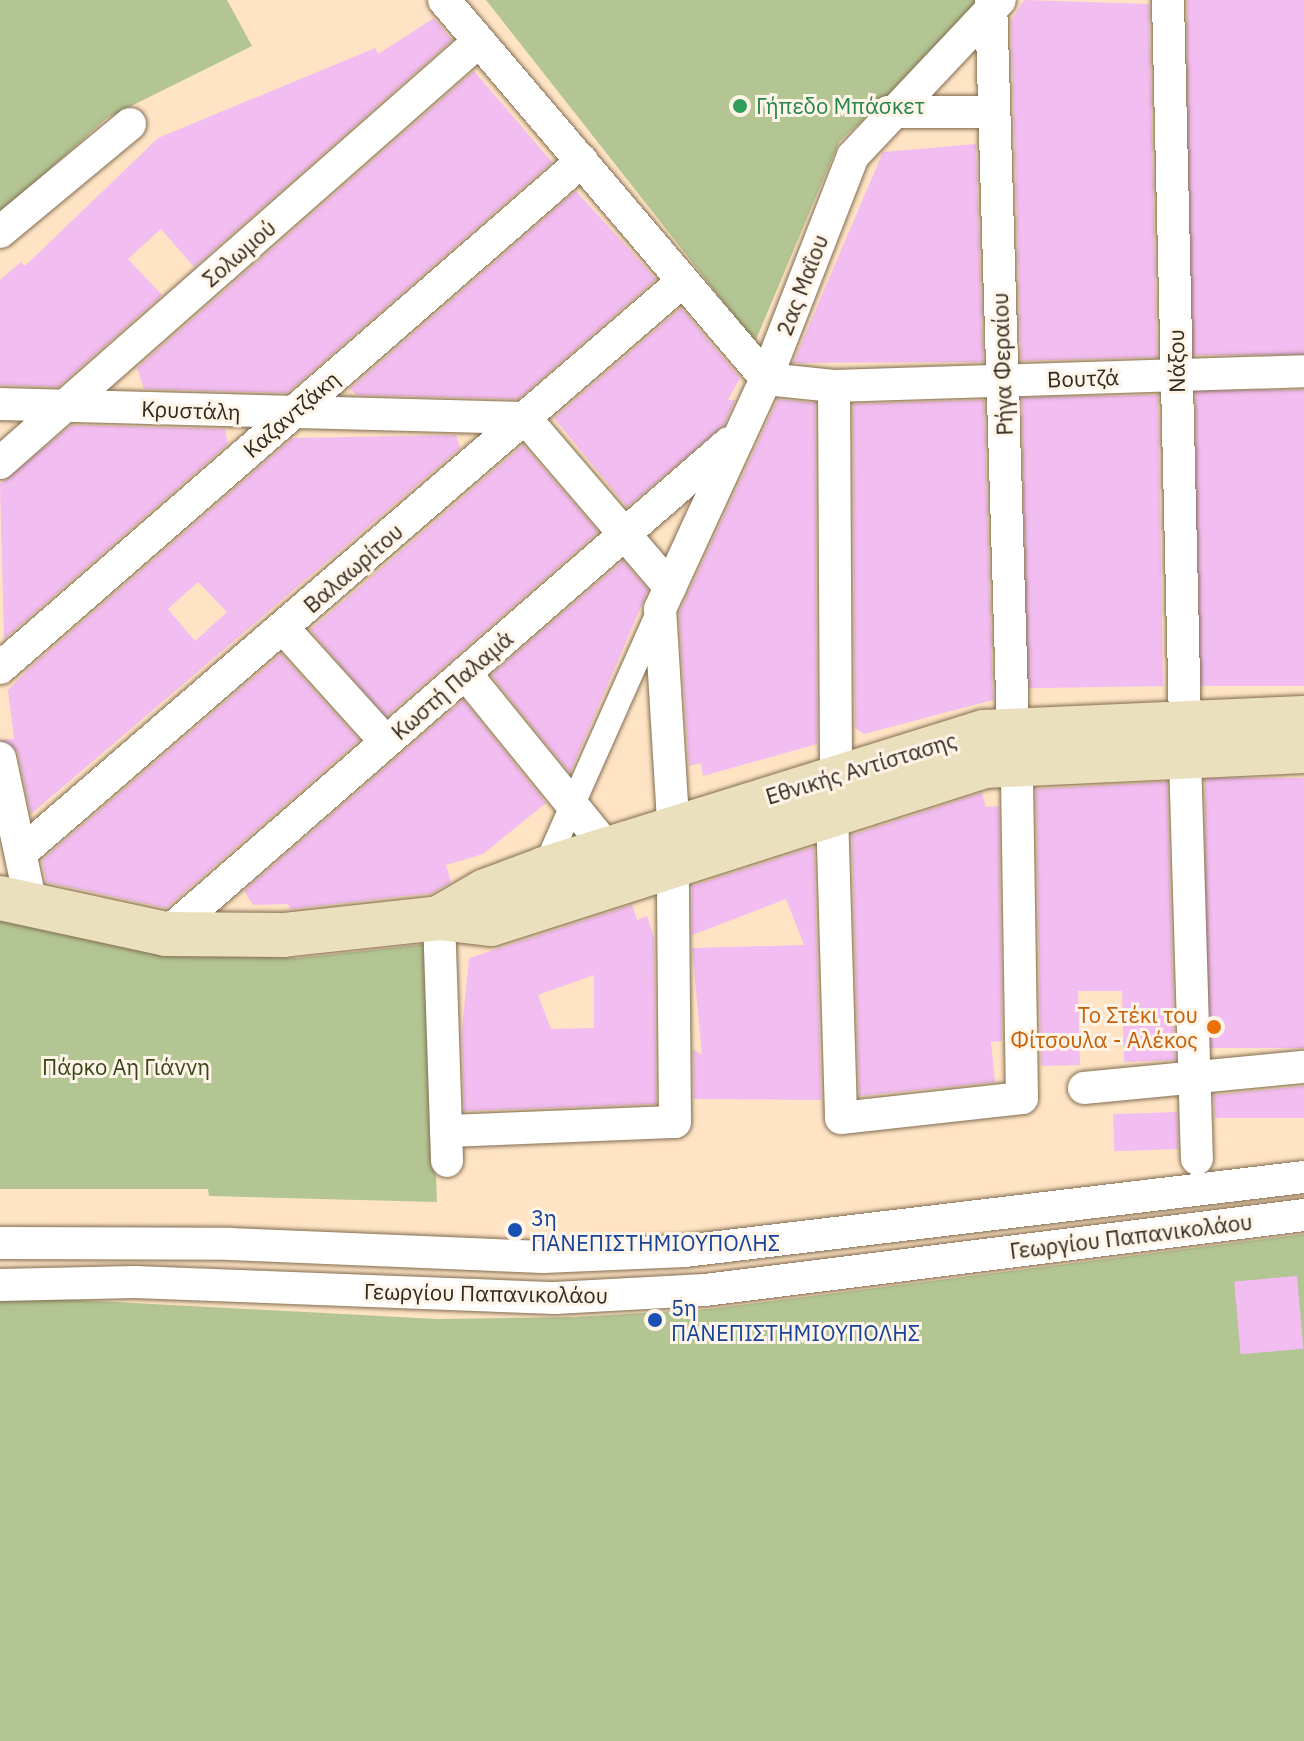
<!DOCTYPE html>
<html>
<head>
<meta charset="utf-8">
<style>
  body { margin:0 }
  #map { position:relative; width:1304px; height:1741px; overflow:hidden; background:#fee4c5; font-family:"IBM Plex Sans",sans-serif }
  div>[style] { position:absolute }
  .green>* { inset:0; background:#b3c593 }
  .building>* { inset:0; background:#f2bdf0; transform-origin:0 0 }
  .roads { filter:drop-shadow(0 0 2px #826c50) drop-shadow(0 0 2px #826c50) }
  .pedestrian>* { height:24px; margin:-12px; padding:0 12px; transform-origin:12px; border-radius:12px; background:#fff }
  .minor>* { height:32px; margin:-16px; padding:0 16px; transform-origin:16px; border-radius:16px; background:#fff }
  .secondary>* { height:44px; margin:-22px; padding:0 22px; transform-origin:22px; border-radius:22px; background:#ebe0be }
  .dots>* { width:22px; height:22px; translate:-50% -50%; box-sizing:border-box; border:4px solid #fff4e8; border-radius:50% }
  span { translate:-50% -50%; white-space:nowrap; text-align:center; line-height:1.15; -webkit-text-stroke:6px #fff4e8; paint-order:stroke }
  .leisure-label { font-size:22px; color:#27864d }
  .left { translate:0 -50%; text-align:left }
  .street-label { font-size:22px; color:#332a1e }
  .food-label { font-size:22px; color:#c56008 }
  .right { translate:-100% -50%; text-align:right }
  .park-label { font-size:22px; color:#374618 }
  .transit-label { font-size:22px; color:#164399 }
</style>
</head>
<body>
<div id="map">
  <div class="green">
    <i style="clip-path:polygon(0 0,227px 0,252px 46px,107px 118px,0 213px)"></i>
    <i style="clip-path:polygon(486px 0,993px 0,839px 142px,755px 342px)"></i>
    <i style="clip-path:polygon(0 911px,189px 955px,298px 958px,427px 944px,437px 1202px,209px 1196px,208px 1189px,0 1189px)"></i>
    <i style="clip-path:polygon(1304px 1234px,1304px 1741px,0 1741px,0 1296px,437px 1319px,574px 1317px,708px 1309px)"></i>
  </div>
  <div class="building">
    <i style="clip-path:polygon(1024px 0,1149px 4px,1157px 357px,1021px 361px,1011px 21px)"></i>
    <i style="left:1187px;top:0;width:117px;height:355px"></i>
    <i style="clip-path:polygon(434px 18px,452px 40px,194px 267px,161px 229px,128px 259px,162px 295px,58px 387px,0 385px,0 280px,21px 262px,25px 266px,158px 138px,375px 48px,378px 54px)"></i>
    <i style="clip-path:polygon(474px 71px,552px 162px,287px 393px,144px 389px,137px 368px)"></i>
    <i style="clip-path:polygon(976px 144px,983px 362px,793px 363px,883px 152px)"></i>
    <i style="clip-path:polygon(576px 191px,656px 279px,518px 399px,357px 395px,350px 389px)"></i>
    <i style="clip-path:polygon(681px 308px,740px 378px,728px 400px,735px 400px,724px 425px,627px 507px,554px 418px)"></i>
    <i style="left:1304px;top:390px;width:296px;height:108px;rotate:90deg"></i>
    <i style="left:1158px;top:395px;width:291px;height:136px;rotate:89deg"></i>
    <i style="clip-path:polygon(778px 399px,815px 403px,817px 744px,703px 776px,701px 763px,689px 766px,679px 613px)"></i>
    <i style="clip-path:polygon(984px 400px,993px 700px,864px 734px,855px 728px,853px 404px)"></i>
    <i style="clip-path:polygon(72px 425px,225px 429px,228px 444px,4px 639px,0 484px)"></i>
    <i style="clip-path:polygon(evenodd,456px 435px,460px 448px,31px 814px,18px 753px,0 740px,14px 739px,8px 690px,34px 664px,293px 438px,456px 435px,198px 582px,227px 612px,195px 641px,168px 609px,198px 582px)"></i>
    <i style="left:523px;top:445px;width:115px;height:282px;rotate:49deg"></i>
    <i style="clip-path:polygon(623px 561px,648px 590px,570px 773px,491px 675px)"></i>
    <i style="clip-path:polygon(281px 654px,359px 740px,166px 908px,46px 882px,42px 860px)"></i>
    <i style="clip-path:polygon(463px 700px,546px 803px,483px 854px,446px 865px,451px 882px,432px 893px,290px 909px,288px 904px,253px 905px,244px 891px)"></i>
    <i style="left:1304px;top:778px;width:270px;height:99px;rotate:90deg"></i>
    <i style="clip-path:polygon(1167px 782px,1175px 1060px,1124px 1062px,1122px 991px,1078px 991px,1080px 1065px,1041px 1066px,1036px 789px)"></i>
    <i style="clip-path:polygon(982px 793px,986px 807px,999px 806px,1002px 1041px,991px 1042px,995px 1082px,859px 1096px,852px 835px)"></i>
    <i style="clip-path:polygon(814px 847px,821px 1100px,694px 1099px,693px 1049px,702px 1055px,692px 948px,804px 945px,786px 899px,692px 935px,692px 886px)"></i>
    <i style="clip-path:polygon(evenodd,632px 905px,637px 920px,647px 916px,654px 937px,656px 1104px,464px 1111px,462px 1031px,469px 958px,632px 905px,594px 975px,594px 1028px,551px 1029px,538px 995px,594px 975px)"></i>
    <i style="clip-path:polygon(1304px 1086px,1304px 1118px,1215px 1118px,1214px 1095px)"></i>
    <i style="left:1177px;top:1112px;width:37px;height:64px;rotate:88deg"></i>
    <i style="left:1297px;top:1276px;width:73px;height:63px;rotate:85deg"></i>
  </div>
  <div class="roads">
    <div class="pedestrian">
      <i style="left:544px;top:869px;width:282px;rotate:-66deg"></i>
    </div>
    <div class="minor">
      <i style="left:444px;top:0;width:497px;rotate:49.6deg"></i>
      <i style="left:766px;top:379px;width:68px;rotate:5.9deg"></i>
      <i style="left:834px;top:386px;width:470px;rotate:-1.8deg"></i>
      <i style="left:991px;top:0;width:728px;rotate:88.27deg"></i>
      <i style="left:1168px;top:0;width:722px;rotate:88.65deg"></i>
      <i style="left:888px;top:112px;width:106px"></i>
      <i style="left:0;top:232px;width:169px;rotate:-39.7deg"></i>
      <i style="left:834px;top:386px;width:387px;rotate:89.7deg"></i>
      <i style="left:0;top:404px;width:525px;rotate:1.53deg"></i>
      <i style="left:525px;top:418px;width:223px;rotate:49.4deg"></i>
      <i style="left:0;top:463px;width:637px;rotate:-41.37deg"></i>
      <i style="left:284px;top:629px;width:152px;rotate:47.9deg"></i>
      <i style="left:0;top:668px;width:772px;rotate:-41.06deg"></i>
      <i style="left:465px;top:673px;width:227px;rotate:50.9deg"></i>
      <i style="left:0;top:758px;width:153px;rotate:78deg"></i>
      <i style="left:1185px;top:758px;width:401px;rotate:88.3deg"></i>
      <i style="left:832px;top:812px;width:306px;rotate:88.3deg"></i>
      <i style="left:841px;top:1118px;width:182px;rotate:-6.3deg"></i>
      <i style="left:1022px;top:1098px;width:337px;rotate:-90.9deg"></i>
      <i style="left:21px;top:853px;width:875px;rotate:-40.83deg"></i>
      <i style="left:439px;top:918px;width:243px;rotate:88.1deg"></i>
      <i style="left:166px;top:934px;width:747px;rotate:-41.09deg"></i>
      <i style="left:1084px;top:1088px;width:221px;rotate:-5.5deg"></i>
      <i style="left:446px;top:1131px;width:229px;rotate:-2.3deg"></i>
      <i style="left:675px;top:1122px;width:318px;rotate:-90.5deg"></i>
      <i style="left:672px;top:804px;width:195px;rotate:-93.5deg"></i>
      <i style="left:660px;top:609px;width:253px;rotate:-65.3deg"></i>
      <i style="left:766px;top:379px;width:239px;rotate:-68.7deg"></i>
      <i style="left:853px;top:156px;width:214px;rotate:-46.7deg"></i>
      <i style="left:0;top:1243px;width:230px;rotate:0.2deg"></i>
      <i style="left:230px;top:1244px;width:313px;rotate:2.4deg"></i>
      <i style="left:543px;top:1257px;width:142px;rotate:-2.4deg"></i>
      <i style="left:685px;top:1251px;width:623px;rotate:-6.82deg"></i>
      <i style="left:0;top:1285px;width:135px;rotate:-1.3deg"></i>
      <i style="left:135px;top:1282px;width:420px;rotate:2.2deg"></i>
      <i style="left:555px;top:1298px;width:150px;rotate:-3.1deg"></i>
      <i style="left:705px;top:1290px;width:604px;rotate:-7.14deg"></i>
    </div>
    <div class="secondary">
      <i style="left:0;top:898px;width:170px;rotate:12.2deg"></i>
      <i style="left:166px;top:934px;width:117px;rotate:0.5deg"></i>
      <i style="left:283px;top:935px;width:157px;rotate:-6.2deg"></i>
      <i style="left:439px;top:918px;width:52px;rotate:6.6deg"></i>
      <i style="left:491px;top:924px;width:519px;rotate:-17.74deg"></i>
      <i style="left:985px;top:766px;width:319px;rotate:-2.7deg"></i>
      <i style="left:439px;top:918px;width:53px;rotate:-30.4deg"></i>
      <i style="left:485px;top:891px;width:63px;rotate:-20.4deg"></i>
      <i style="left:544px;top:869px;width:461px;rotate:-17.3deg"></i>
      <i style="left:984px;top:732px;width:320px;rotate:-2.5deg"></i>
    </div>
  </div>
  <div class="dots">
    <i style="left:740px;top:106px;background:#2e9e5b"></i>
    <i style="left:1214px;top:1027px;background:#e8710a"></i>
    <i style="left:515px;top:1230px;background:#1a4fb4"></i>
    <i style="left:655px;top:1320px;background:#1a4fb4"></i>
  </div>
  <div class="leisure-label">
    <span class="left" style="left:756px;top:106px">Γήπεδο Μπάσκετ</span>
  </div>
  <div class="street-label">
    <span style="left:239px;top:253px;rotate:-41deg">Σολωμού</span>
    <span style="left:802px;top:285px;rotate:-69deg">2ας Μαΐου</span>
    <span style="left:1176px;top:361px;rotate:-91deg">Νάξου</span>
    <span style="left:1002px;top:364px;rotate:-92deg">Ρήγα Φεραίου</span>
    <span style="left:1083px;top:378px;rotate:-2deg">Βουτζά</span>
    <span style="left:191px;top:410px;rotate:2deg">Κρυστάλη</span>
    <span style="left:291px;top:414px;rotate:-41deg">Καζαντζάκη</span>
    <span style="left:353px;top:568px;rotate:-41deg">Βαλαωρίτου</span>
    <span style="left:452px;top:685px;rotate:-41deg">Κωστή Παλαμά</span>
    <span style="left:861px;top:768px;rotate:-17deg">Εθνικής Αντίστασης</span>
    <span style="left:1131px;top:1236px;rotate:-7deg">Γεωργίου Παπανικολάου</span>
    <span style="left:486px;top:1293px;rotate:1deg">Γεωργίου Παπανικολάου</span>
  </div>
  <div class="food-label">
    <span class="right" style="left:1198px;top:1027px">Το Στέκι του<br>Φίτσουλα - Αλέκος</span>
  </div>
  <div class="park-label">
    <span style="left:126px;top:1067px">Πάρκο Αη Γιάννη</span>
  </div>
  <div class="transit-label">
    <span class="left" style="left:531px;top:1230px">3η<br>ΠΑΝΕΠΙΣΤΗΜΙΟΥΠΟΛΗΣ</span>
    <span class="left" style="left:671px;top:1320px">5η<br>ΠΑΝΕΠΙΣΤΗΜΙΟΥΠΟΛΗΣ</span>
  </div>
</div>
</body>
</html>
